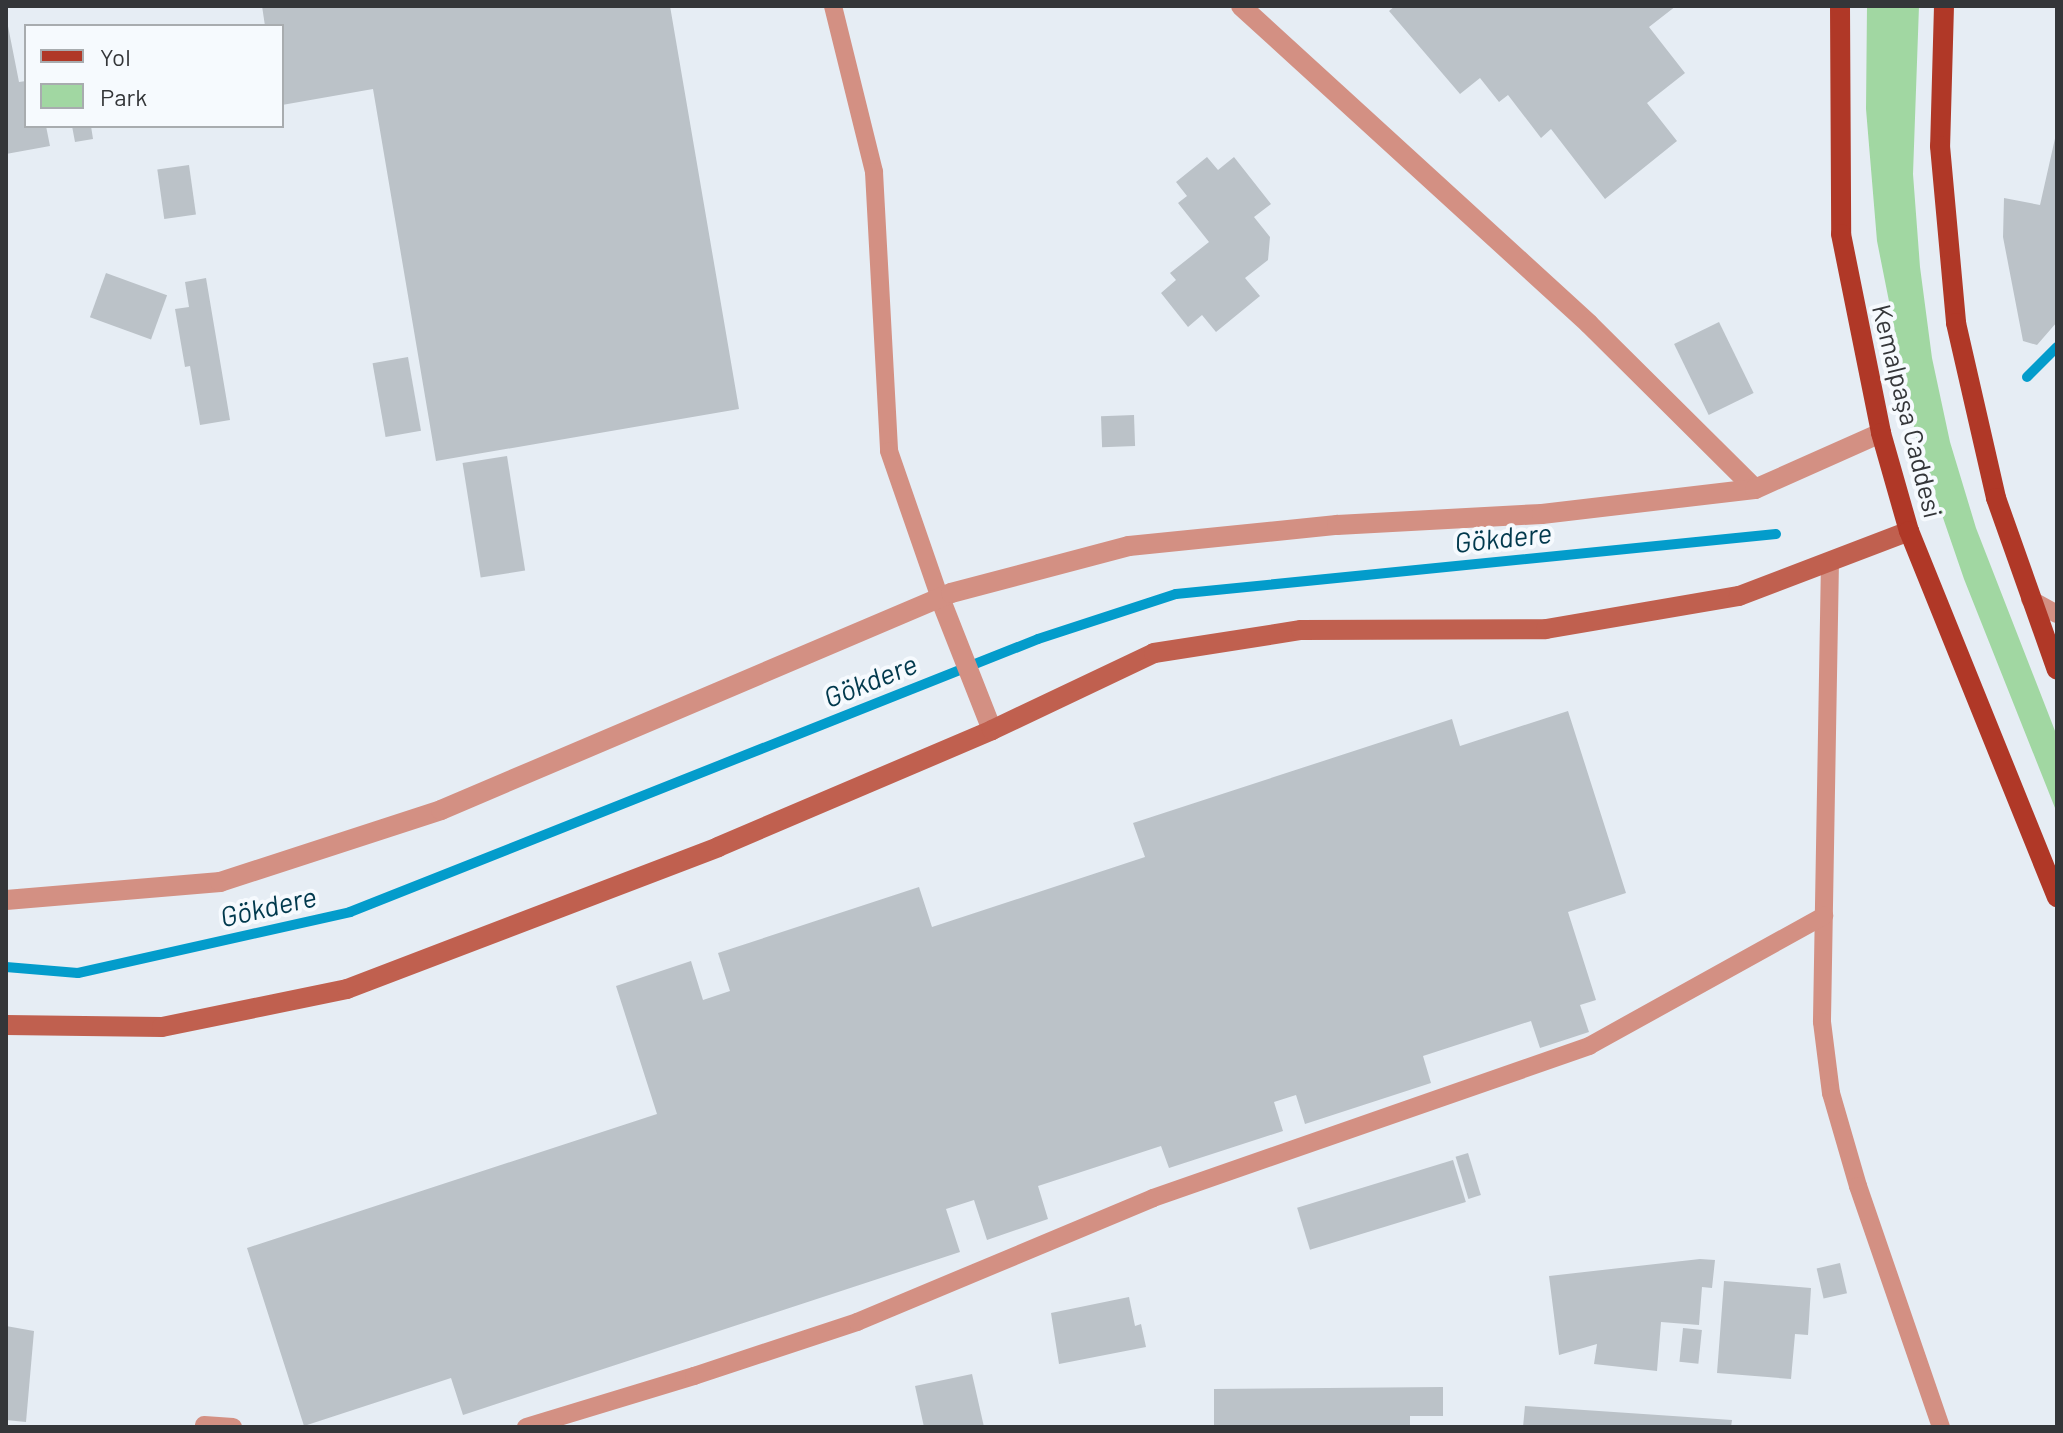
<!DOCTYPE html>
<html>
<head>
<meta charset="utf-8">
<style>
  body { margin:0 }
  #map { position:relative; width:2063px; height:1433px; overflow:hidden; background:#e6edf4; font-family:Barlow,sans-serif }
  div>[style] { position:absolute }
  .green>* { inset:0; background:#a1d7a2 }
  .stream>* { height:10px; margin:-5px; padding:0 5px; transform-origin:5px; border-radius:5px; background:#039ccb }
  .building>* { inset:0; background:#bbc2c8; transform-origin:0 0 }
  .service>* { height:18px; margin:-9px; padding:0 9px; transform-origin:9px; border-radius:9px; background:#d39083 }
  .minor>* { height:20px; margin:-10px; padding:0 10px; transform-origin:10px; border-radius:10px; background:#d39083 }
  .secondary>* { height:20px; margin:-10px; padding:0 10px; transform-origin:10px; border-radius:10px; background:#c0604f }
  .primary>* { height:20px; margin:-10px; padding:0 10px; transform-origin:10px; border-radius:10px; background:#b03827 }
  span { translate:-50% -50%; white-space:nowrap; text-align:center; line-height:1.15; -webkit-text-stroke:8px #f6fafe; paint-order:stroke }
  .street-label { font-size:26px; color:#343639 }
  .water-label { font-size:28px; color:#01394d; font-style:italic }
  .frame { position:absolute; inset:0; border:8px solid #343639; pointer-events:none }
  .legend { position:absolute; left:24px; top:24px; width:260px; height:104px; box-sizing:border-box; background:#f6fafe; border:2px solid #a8acaf; margin:0; padding:10px 14px; list-style:none; font-size:24px; color:#343639 }
  .legend li { display:flex; align-items:center; gap:16px; height:40px }
  .legend b { width:40px; border:2px solid #a8acaf }
</style>
</head>
<body>
<div id="map">
  <div class="green">
    <i style="clip-path:polygon(1867px 6px,1919px 6px,1913px 174px,1920px 267px,1932px 358px,1950px 442px,1976px 528px,2057px 736px,2057px 813px,1964px 579px,1917px 442px,1877px 241px,1866px 109px)"></i>
  </div>
  <div class="stream">
    <i style="left:2027px;top:377px;width:42px;rotate:-45deg"></i>
    <i style="left:6px;top:967px;width:72px;rotate:4.8deg"></i>
    <i style="left:78px;top:973px;width:279px;rotate:-12.6deg"></i>
    <i style="left:350px;top:912px;width:740px;rotate:-21.64deg"></i>
    <i style="left:1038px;top:639px;width:145px;rotate:-18.1deg"></i>
    <i style="left:1176px;top:594px;width:603px;rotate:-5.71deg"></i>
  </div>
  <div class="building">
    <i style="clip-path:polygon(262px 6px,670px 6px,739px 409px,436px 461px,373px 89px,282px 105px,282px 26px,265px 26px)"></i>
    <i style="clip-path:polygon(1395px 6px,1676px 6px,1649px 27px,1685px 73px,1647px 103px,1677px 141px,1605px 199px,1551px 129px,1541px 138px,1508px 95px,1499px 102px,1480px 78px,1460px 94px,1389px 11px)"></i>
    <i style="clip-path:polygon(6px 16px,19px 82px,26px 81px,26px 126px,46px 126px,50px 146px,6px 154px)"></i>
    <i style="clip-path:polygon(72px 126px,91px 126px,93px 139px,75px 142px)"></i>
    <i style="clip-path:polygon(2056px 134px,2057px 322px,2037px 345px,2023px 341px,2003px 237px,2004px 198px,2040px 205px)"></i>
    <i style="clip-path:polygon(1207px 157px,1218px 170px,1234px 157px,1271px 204px,1254px 217px,1270px 237px,1268px 260px,1245px 278px,1260px 296px,1216px 332px,1202px 315px,1188px 327px,1161px 293px,1176px 280px,1170px 273px,1209px 242px,1178px 203px,1187px 196px,1176px 182px)"></i>
    <i style="left:189px;top:165px;width:50px;height:32px;rotate:82deg"></i>
    <i style="left:106px;top:273px;width:65px;height:47px;rotate:20deg"></i>
    <i style="clip-path:polygon(206px 278px,230px 420px,200px 425px,190px 366px,185px 367px,175px 309px,189px 307px,185px 282px)"></i>
    <i style="left:1719px;top:322px;width:79px;height:50px;rotate:64deg"></i>
    <i style="left:408px;top:357px;width:75px;height:36px;rotate:80deg"></i>
    <i style="left:1134px;top:415px;width:31px;height:33px;rotate:88deg"></i>
    <i style="left:507px;top:456px;width:116px;height:45px;rotate:81deg"></i>
    <i style="clip-path:polygon(1568px 711px,1626px 893px,1568px 912px,1596px 1000px,1580px 1005px,1589px 1032px,1540px 1048px,1531px 1021px,1423px 1056px,1431px 1083px,1305px 1124px,1296px 1095px,1274px 1102px,1283px 1131px,1169px 1168px,1161px 1146px,1038px 1186px,1048px 1219px,987px 1240px,974px 1200px,946px 1209px,960px 1252px,463px 1415px,451px 1378px,304px 1426px,247px 1248px,657px 1114px,616px 986px,691px 961px,703px 1000px,730px 991px,718px 953px,919px 887px,932px 927px,1145px 857px,1133px 823px,1452px 719px,1460px 746px)"></i>
    <i style="left:1468px;top:1153px;width:44px;height:13px;rotate:73deg"></i>
    <i style="left:1453px;top:1160px;width:44px;height:163px;rotate:73deg"></i>
    <i style="clip-path:polygon(1700px 1259px,1715px 1260px,1712px 1288px,1702px 1287px,1699px 1325px,1661px 1322px,1657px 1371px,1594px 1364px,1597px 1344px,1559px 1355px,1549px 1276px)"></i>
    <i style="left:1840px;top:1263px;width:31px;height:24px;rotate:77deg"></i>
    <i style="clip-path:polygon(1724px 1281px,1811px 1288px,1808px 1335px,1795px 1334px,1791px 1379px,1717px 1373px)"></i>
    <i style="clip-path:polygon(1129px 1297px,1135px 1326px,1141px 1324px,1146px 1347px,1059px 1364px,1051px 1313px)"></i>
    <i style="clip-path:polygon(6px 1326px,34px 1331px,26px 1422px,6px 1420px)"></i>
    <i style="left:1683px;top:1328px;width:19px;height:34px;rotate:6deg"></i>
    <i style="clip-path:polygon(972px 1374px,984px 1427px,924px 1427px,915px 1386px)"></i>
    <i style="clip-path:polygon(1443px 1387px,1443px 1416px,1410px 1416px,1410px 1427px,1214px 1427px,1214px 1389px)"></i>
    <i style="clip-path:polygon(1525px 1406px,1732px 1420px,1731px 1427px,1523px 1427px)"></i>
  </div>
  <div class="service">
    <i style="left:833px;top:6px;width:171px;rotate:76.1deg"></i>
    <i style="left:874px;top:172px;width:279px;rotate:86.9deg"></i>
    <i style="left:889px;top:451px;width:156px;rotate:70.9deg"></i>
    <i style="left:1830px;top:561px;width:461px;rotate:91deg"></i>
    <i style="left:1822px;top:1022px;width:72px;rotate:82.8deg"></i>
    <i style="left:1831px;top:1093px;width:97px;rotate:73.8deg"></i>
    <i style="left:1858px;top:1186px;width:255px;rotate:71deg"></i>
    <i style="left:2030px;top:599px;width:31px;rotate:29deg"></i>
    <i style="left:204px;top:1425px;width:29px;rotate:4deg"></i>
    <i style="left:526px;top:1427px;width:176px;rotate:-16.9deg"></i>
    <i style="left:694px;top:1376px;width:172px;rotate:-18.3deg"></i>
    <i style="left:857px;top:1322px;width:321px;rotate:-22.7deg"></i>
    <i style="left:1153px;top:1198px;width:462px;rotate:-19.2deg"></i>
    <i style="left:1589px;top:1046px;width:269px;rotate:-29deg"></i>
  </div>
  <div class="minor">
    <i style="left:1241px;top:6px;width:471px;rotate:42.4deg"></i>
    <i style="left:1589px;top:324px;width:234px;rotate:44.8deg"></i>
    <i style="left:940px;top:598px;width:142px;rotate:68.5deg"></i>
    <i style="left:6px;top:900px;width:215px;rotate:-4.8deg"></i>
    <i style="left:220px;top:882px;width:232px;rotate:-18deg"></i>
    <i style="left:441px;top:810px;width:554px;rotate:-23.05deg"></i>
    <i style="left:951px;top:593px;width:184px;rotate:-14.8deg"></i>
    <i style="left:1129px;top:546px;width:209px;rotate:-5.8deg"></i>
    <i style="left:1337px;top:525px;width:205px;rotate:-3.1deg"></i>
    <i style="left:1542px;top:514px;width:214px;rotate:-6.7deg"></i>
    <i style="left:1755px;top:489px;width:138px;rotate:-24deg"></i>
  </div>
  <div class="secondary">
    <i style="left:6px;top:1025px;width:156px;rotate:0.7deg"></i>
    <i style="left:162px;top:1027px;width:189px;rotate:-11.6deg"></i>
    <i style="left:347px;top:989px;width:397px;rotate:-20.9deg"></i>
    <i style="left:718px;top:847px;width:298px;rotate:-23.1deg"></i>
    <i style="left:992px;top:730px;width:179px;rotate:-25.4deg"></i>
    <i style="left:1154px;top:653px;width:149px;rotate:-8.9deg"></i>
    <i style="left:1301px;top:630px;width:245px;rotate:-0.2deg"></i>
    <i style="left:1546px;top:629px;width:196px;rotate:-9.7deg"></i>
    <i style="left:1739px;top:596px;width:182px;rotate:-20.9deg"></i>
  </div>
  <div class="primary">
    <i style="left:1840px;top:6px;width:228px;rotate:89.7deg"></i>
    <i style="left:1841px;top:234px;width:203px;rotate:78.6deg"></i>
    <i style="left:1881px;top:433px;width:102px;rotate:74.1deg"></i>
    <i style="left:1909px;top:531px;width:395px;rotate:68deg"></i>
    <i style="left:1944px;top:6px;width:140px;rotate:91.6deg"></i>
    <i style="left:1940px;top:146px;width:178px;rotate:84.8deg"></i>
    <i style="left:1956px;top:323px;width:180px;rotate:77.1deg"></i>
    <i style="left:1996px;top:498px;width:182px;rotate:70.5deg"></i>
  </div>
  <div class="street-label">
    <span style="left:1908px;top:411px;rotate:76deg">Kemalpaşa Caddesi</span>
  </div>
  <div class="water-label">
    <span style="left:1503px;top:537px;rotate:-6deg">Gökdere</span>
    <span style="left:870px;top:680px;rotate:-22deg">Gökdere</span>
    <span style="left:268px;top:906px;rotate:-13deg">Gökdere</span>
  </div>
  <div class="frame"></div>
  <ul class="legend">
  <li><b style="height:10px;background:#b03827"></b>Yol</li>
  <li><b style="height:22px;background:#a1d7a2"></b>Park</li>
  </ul>
</div>
</body>
</html>
